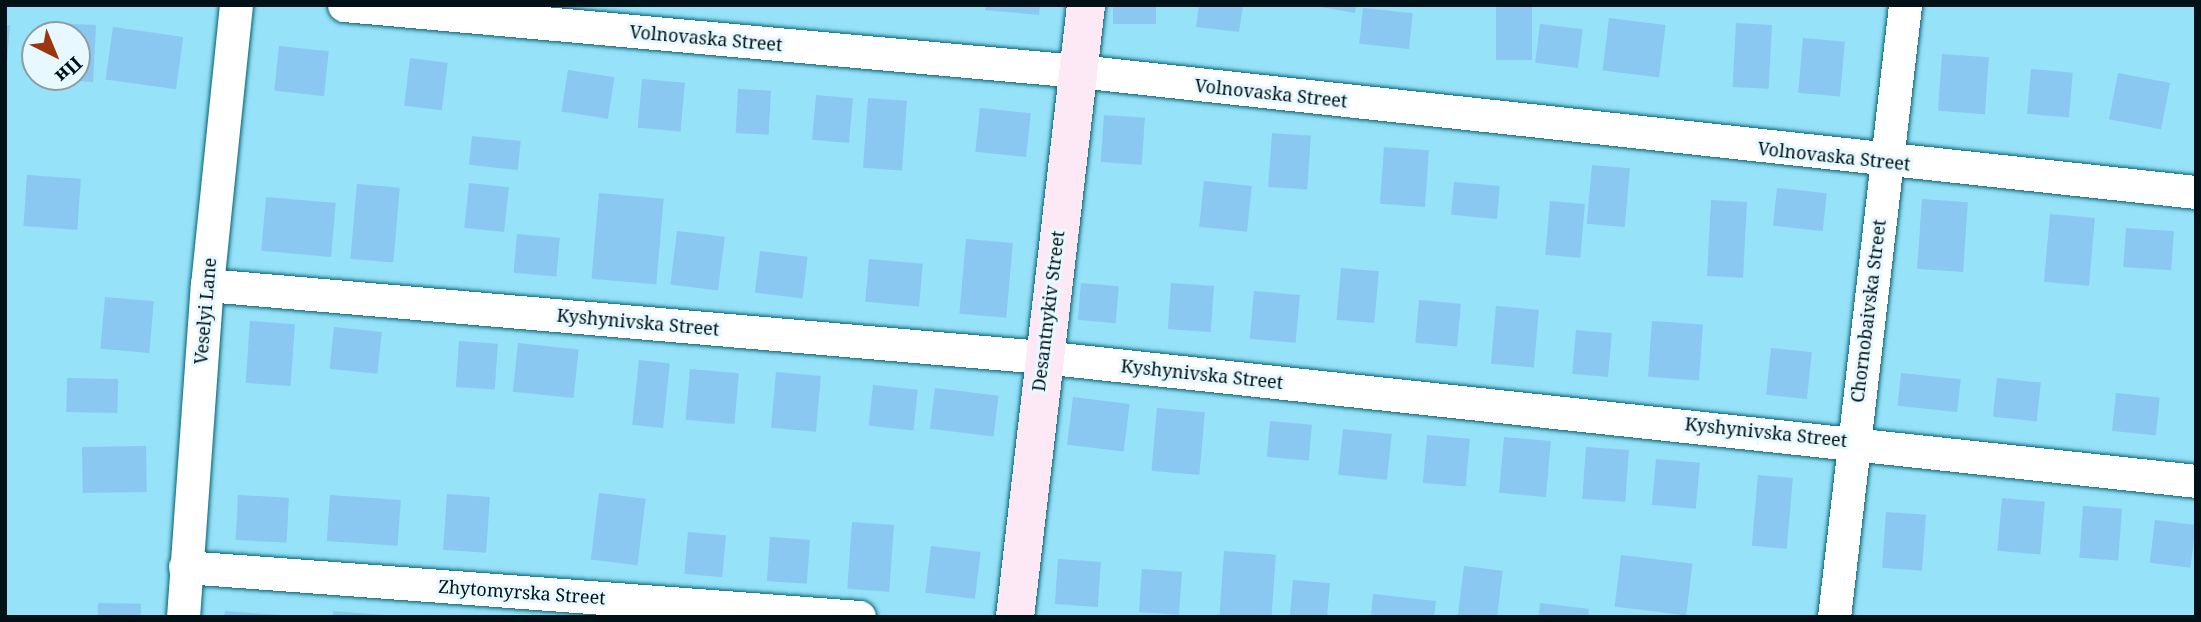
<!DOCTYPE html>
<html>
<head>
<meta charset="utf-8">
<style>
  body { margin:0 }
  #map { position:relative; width:2201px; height:622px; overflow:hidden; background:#96e2f9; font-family:"Noto Serif",serif }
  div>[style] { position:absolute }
  .building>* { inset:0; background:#8ac7f1; transform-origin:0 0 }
  .roads { filter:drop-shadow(0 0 2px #056175) drop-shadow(0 0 2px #056175) }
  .street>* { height:33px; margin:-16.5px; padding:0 16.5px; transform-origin:16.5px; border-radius:16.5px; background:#fff }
  .secondary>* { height:38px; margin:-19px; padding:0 19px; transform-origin:19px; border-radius:19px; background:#fde8f6 }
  span { translate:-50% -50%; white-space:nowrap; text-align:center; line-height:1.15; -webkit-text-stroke:6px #e7f9ff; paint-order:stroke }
  .street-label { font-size:18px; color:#001218 }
  .frame { position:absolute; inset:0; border:7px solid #001218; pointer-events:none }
  .north { position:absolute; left:21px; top:21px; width:70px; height:70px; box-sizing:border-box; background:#e7f9ff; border:2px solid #8b9da3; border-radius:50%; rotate:137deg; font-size:19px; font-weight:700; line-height:28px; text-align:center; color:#001218 }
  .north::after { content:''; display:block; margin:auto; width:24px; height:32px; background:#9c360e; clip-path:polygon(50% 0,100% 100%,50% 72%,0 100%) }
</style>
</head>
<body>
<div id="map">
  <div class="building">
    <i style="clip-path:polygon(986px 5px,1040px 5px,1039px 15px,985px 10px)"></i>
    <i style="left:1113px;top:5px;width:43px;height:19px"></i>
    <i style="clip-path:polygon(1199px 5px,1243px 5px,1239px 32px,1196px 27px)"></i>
    <i style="clip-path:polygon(1310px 5px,1356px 5px,1355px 13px)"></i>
    <i style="left:1496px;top:5px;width:36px;height:55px"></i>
    <i style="left:1363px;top:8px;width:50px;height:36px;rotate:6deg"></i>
    <i style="left:1609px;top:18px;width:57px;height:53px;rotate:7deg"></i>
    <i style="clip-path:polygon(54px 23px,96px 25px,93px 82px,51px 79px,77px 77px,77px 35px,53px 35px)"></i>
    <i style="left:1736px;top:23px;width:36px;height:64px;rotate:3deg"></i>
    <i style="left:1540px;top:24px;width:43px;height:39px;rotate:7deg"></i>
    <i style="clip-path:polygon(5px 25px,10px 25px,7px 62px,5px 62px)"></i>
    <i style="left:113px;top:27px;width:71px;height:53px;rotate:8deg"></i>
    <i style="left:1803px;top:38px;width:42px;height:55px;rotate:5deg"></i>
    <i style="left:279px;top:46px;width:50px;height:45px;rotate:6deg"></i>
    <i style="left:1942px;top:54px;width:47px;height:57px;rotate:4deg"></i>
    <i style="left:410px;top:58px;width:38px;height:48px;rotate:7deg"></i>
    <i style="left:2031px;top:69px;width:42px;height:45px;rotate:5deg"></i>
    <i style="left:568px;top:70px;width:47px;height:42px;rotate:9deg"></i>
    <i style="left:2118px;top:73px;width:53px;height:47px;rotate:11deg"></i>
    <i style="left:642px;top:79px;width:43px;height:49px;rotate:5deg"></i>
    <i style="left:738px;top:89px;width:33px;height:44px;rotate:3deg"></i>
    <i style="left:816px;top:95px;width:37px;height:45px;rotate:5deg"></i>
    <i style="left:868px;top:98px;width:39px;height:70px;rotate:4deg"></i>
    <i style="left:980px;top:108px;width:51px;height:44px;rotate:6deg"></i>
    <i style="left:1104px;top:115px;width:41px;height:47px;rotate:4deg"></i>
    <i style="left:1272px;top:133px;width:39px;height:54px;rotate:4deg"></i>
    <i style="left:472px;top:136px;width:49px;height:29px;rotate:6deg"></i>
    <i style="left:1384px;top:147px;width:45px;height:57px;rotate:4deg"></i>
    <i style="left:1592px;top:165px;width:38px;height:59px;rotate:5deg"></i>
    <i style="left:27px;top:175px;width:54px;height:51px;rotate:4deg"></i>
    <i style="left:1204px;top:181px;width:48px;height:46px;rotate:6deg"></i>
    <i style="left:1454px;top:182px;width:46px;height:33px;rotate:5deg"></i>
    <i style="left:469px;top:183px;width:40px;height:45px;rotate:6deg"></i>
    <i style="left:357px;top:184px;width:43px;height:75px;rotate:5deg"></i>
    <i style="left:1777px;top:188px;width:50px;height:38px;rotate:6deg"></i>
    <i style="left:599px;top:193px;width:65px;height:86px;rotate:5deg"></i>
    <i style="left:266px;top:197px;width:70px;height:54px;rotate:5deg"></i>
    <i style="left:1922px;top:199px;width:46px;height:70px;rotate:4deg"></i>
    <i style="left:1711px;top:200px;width:36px;height:76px;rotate:3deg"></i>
    <i style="left:1550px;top:201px;width:35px;height:54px;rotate:5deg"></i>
    <i style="left:2050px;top:214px;width:45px;height:68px;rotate:5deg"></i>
    <i style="left:2126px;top:228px;width:48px;height:39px;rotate:4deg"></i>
    <i style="left:677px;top:231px;width:48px;height:54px;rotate:7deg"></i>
    <i style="left:517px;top:234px;width:43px;height:39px;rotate:5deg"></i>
    <i style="left:966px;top:239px;width:47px;height:75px;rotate:5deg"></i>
    <i style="left:760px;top:251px;width:48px;height:42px;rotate:7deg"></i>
    <i style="left:869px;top:259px;width:54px;height:43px;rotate:5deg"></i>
    <i style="left:1341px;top:268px;width:38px;height:52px;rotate:5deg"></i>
    <i style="left:1081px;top:283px;width:38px;height:37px;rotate:5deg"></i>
    <i style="left:1171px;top:283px;width:43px;height:46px;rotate:4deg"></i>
    <i style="left:1254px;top:291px;width:46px;height:48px;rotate:5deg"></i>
    <i style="left:105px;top:297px;width:49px;height:52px;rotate:5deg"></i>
    <i style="left:1419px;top:300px;width:42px;height:43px;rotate:5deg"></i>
    <i style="left:1496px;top:306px;width:43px;height:58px;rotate:5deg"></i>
    <i style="left:250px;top:321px;width:45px;height:62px;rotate:4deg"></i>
    <i style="left:1652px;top:321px;width:51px;height:56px;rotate:4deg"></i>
    <i style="left:334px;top:327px;width:48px;height:42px;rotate:6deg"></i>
    <i style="left:1576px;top:330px;width:36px;height:44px;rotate:5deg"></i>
    <i style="left:459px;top:341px;width:39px;height:46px;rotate:4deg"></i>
    <i style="left:518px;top:343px;width:61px;height:49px;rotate:6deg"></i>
    <i style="left:1771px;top:348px;width:41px;height:47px;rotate:6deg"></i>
    <i style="left:639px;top:360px;width:31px;height:65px;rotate:6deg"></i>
    <i style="left:690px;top:369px;width:49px;height:51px;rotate:5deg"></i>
    <i style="left:776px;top:372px;width:45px;height:56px;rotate:5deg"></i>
    <i style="left:1901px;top:373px;width:60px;height:33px;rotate:6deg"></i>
    <i style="left:67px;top:378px;width:51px;height:34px;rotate:1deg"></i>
    <i style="left:1997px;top:378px;width:44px;height:39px;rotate:6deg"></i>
    <i style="left:873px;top:385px;width:45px;height:41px;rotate:6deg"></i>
    <i style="left:935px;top:388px;width:64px;height:41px;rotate:7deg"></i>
    <i style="left:2116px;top:393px;width:44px;height:38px;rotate:6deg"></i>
    <i style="left:1073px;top:397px;width:57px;height:48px;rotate:7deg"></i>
    <i style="left:1157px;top:408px;width:48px;height:63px;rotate:5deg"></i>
    <i style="left:1270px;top:421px;width:42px;height:36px;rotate:5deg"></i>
    <i style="left:1343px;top:429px;width:49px;height:46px;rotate:6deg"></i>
    <i style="left:1427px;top:435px;width:43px;height:48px;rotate:5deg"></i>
    <i style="left:1504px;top:437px;width:47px;height:56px;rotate:5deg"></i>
    <i style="left:146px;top:446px;width:46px;height:64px;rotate:89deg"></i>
    <i style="left:1586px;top:447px;width:43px;height:52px;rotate:4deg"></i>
    <i style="left:1656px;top:459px;width:44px;height:46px;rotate:5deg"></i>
    <i style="left:1758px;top:475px;width:35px;height:71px;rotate:5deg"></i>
    <i style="left:599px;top:493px;width:47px;height:67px;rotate:7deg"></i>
    <i style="left:447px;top:494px;width:43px;height:56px;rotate:4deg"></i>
    <i style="left:238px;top:495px;width:51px;height:45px;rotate:3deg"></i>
    <i style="left:330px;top:495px;width:71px;height:46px;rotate:4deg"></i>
    <i style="left:2002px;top:498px;width:43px;height:53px;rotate:5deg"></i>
    <i style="left:2083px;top:506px;width:39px;height:52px;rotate:4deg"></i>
    <i style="left:1886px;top:512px;width:40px;height:56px;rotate:4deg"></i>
    <i style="left:2155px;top:520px;width:41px;height:43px;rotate:7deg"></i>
    <i style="left:852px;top:522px;width:42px;height:67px;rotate:4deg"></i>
    <i style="left:688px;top:532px;width:38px;height:42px;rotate:5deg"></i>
    <i style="left:770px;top:537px;width:40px;height:44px;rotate:4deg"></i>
    <i style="left:931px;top:546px;width:50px;height:47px;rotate:7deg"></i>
    <i style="left:1224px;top:551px;width:52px;height:66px;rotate:4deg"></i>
    <i style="left:1621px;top:555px;width:72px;height:52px;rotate:7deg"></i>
    <i style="left:1058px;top:559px;width:43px;height:45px;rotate:4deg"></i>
    <i style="left:1464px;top:566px;width:39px;height:51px;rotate:7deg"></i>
    <i style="left:1142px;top:569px;width:40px;height:43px;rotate:4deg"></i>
    <i style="left:1293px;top:580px;width:37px;height:37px;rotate:5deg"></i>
    <i style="clip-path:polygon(1373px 594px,1436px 601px,1434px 617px,1371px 617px)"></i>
    <i style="left:98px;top:603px;width:43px;height:14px;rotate:1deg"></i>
    <i style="clip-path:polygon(1540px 603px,1589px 609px,1588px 617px,1539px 617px)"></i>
    <i style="clip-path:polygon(225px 611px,279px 615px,279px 617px,224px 617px)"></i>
    <i style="clip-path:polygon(333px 611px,384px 615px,384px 617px,333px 617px)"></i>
  </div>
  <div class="roads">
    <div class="street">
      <i style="left:344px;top:5px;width:737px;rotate:5.14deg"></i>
      <i style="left:1078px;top:71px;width:1125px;rotate:6.18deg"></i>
      <i style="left:207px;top:285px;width:838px;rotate:4.93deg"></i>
      <i style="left:1042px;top:357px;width:1161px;rotate:6.13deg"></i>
      <i style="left:185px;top:567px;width:676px;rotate:4.24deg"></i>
      <i style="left:183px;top:617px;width:333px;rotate:-85.9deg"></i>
      <i style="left:207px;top:285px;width:281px;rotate:-84.1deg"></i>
      <i style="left:1834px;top:617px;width:616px;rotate:-83.38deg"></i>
    </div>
    <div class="secondary">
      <i style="left:1015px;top:617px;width:616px;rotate:-83.38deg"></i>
    </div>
  </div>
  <div class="street-label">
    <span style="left:706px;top:38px;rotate:5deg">Volnovaska Street</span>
    <span style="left:1271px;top:93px;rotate:6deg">Volnovaska Street</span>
    <span style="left:1834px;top:156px;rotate:6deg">Volnovaska Street</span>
    <span style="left:205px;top:311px;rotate:-85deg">Veselyi Lane</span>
    <span style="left:1048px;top:311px;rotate:-83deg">Desantnykiv Street</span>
    <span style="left:1868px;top:311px;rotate:-83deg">Chornobaivska Street</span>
    <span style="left:638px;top:322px;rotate:5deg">Kyshynivska Street</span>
    <span style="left:1202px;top:374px;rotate:6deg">Kyshynivska Street</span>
    <span style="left:1766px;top:432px;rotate:6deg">Kyshynivska Street</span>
    <span style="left:522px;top:592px;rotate:4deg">Zhytomyrska Street</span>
  </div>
  <div class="frame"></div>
  <div class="north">Пн</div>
</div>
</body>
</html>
